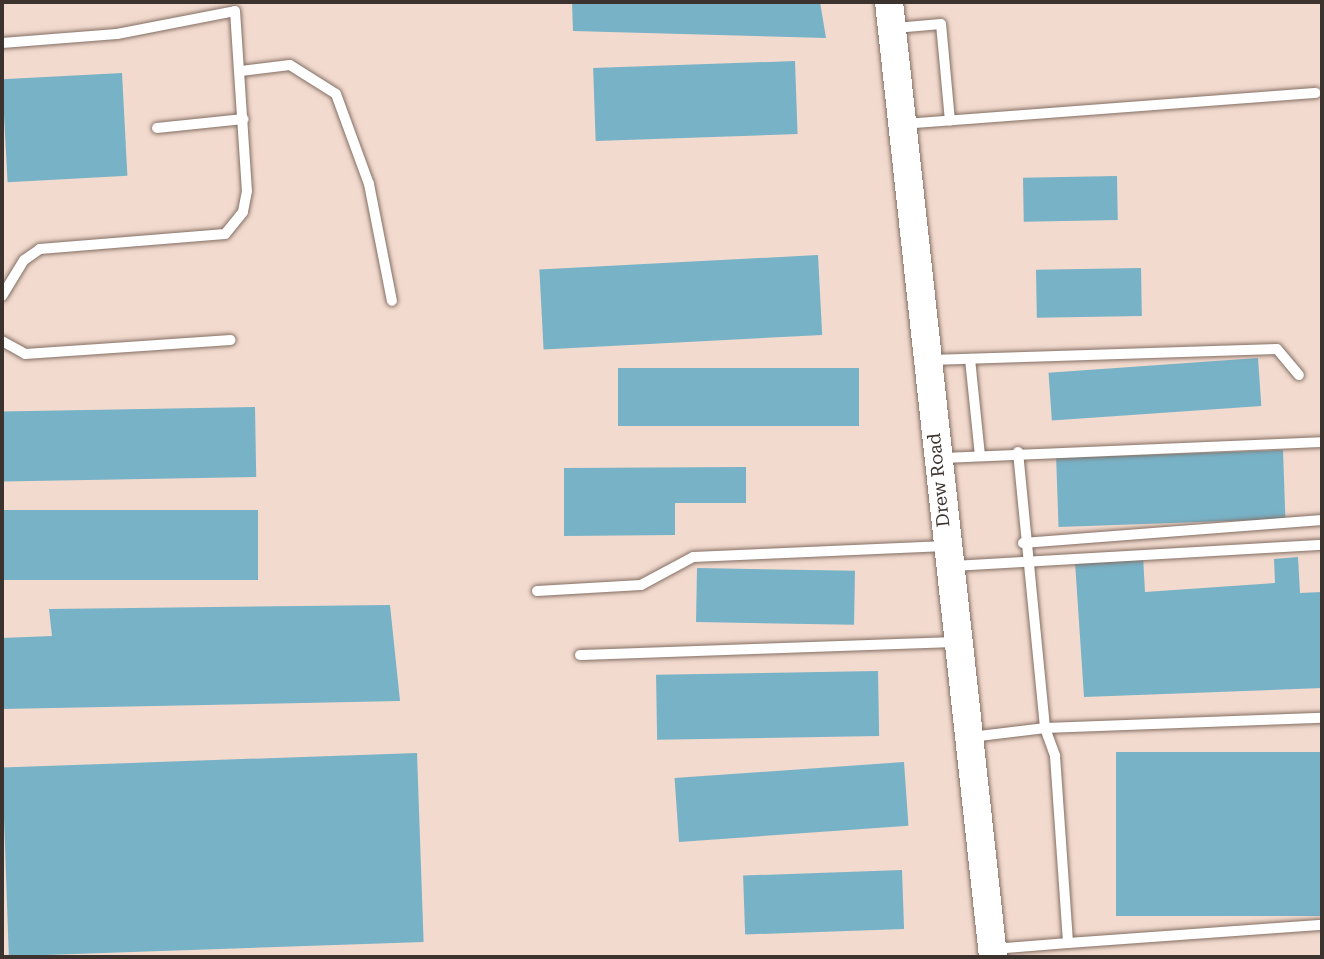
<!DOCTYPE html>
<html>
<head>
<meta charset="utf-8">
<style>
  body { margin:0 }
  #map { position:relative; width:1324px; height:959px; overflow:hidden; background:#f2dace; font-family:"Roboto Serif",serif }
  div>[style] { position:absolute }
  .building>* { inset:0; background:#78b2c7; transform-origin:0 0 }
  .roads { filter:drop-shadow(0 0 2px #836e63) drop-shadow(0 0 2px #836e63) }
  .lane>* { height:10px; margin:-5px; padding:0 5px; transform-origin:5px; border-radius:5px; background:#fff }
  .secondary>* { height:28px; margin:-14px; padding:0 14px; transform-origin:14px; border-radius:14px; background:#fff }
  span { translate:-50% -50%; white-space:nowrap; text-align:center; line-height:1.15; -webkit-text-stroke:5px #fff; paint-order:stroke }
  .street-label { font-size:18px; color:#3c332e }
  .frame { position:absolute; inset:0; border:4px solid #3c332e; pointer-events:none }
</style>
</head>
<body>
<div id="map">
  <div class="building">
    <i style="clip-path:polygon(572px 2px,820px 2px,826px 38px,573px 31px)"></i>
    <i style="left:795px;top:61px;width:73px;height:202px;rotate:88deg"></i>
    <i style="left:122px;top:73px;width:103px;height:120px;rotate:87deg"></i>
    <i style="left:1117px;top:176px;width:44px;height:94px;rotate:89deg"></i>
    <i style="left:818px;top:255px;width:80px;height:279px;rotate:87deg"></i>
    <i style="left:1141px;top:268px;width:48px;height:105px;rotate:89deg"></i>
    <i style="left:1258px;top:358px;width:48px;height:210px;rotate:86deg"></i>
    <i style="left:859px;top:368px;width:58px;height:241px;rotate:90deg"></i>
    <i style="left:255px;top:407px;width:70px;height:253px;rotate:89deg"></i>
    <i style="left:1283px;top:450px;width:69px;height:227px;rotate:88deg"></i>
    <i style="clip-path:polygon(746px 467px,746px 503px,675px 503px,675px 535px,564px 536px,564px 468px)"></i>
    <i style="left:2px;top:510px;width:256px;height:70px"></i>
    <i style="clip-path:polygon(1143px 556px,1145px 592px,1275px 583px,1274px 559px,1298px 557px,1300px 593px,1322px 592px,1322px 688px,1084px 697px,1075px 562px)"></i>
    <i style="left:697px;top:568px;width:158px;height:54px;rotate:1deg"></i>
    <i style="clip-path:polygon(390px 605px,400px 701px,2px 709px,2px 638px,52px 636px,49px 609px)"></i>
    <i style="left:878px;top:671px;width:65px;height:222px;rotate:89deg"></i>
    <i style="left:1322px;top:752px;width:164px;height:206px;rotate:90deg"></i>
    <i style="left:417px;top:753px;width:189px;height:415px;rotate:88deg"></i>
    <i style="left:904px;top:762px;width:64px;height:230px;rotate:86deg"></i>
    <i style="left:902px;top:870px;width:59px;height:159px;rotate:88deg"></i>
  </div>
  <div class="roads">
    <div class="lane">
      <i style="left:895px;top:28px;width:46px;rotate:-5deg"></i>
      <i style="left:941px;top:24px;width:97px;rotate:84.7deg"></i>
      <i style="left:2px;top:43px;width:115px;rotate:-4.5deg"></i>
      <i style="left:117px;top:34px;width:120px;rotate:-11deg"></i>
      <i style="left:235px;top:11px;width:180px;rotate:86.2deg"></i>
      <i style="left:247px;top:191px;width:21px;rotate:101deg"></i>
      <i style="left:243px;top:212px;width:28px;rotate:129deg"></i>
      <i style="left:225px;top:234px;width:186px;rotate:175.4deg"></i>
      <i style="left:40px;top:249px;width:19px;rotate:145deg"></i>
      <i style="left:24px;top:260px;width:42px;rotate:121.4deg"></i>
      <i style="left:241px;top:71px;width:49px;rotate:-7deg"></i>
      <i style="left:290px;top:65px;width:54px;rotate:32.2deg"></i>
      <i style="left:336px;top:94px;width:96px;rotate:69.9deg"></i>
      <i style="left:369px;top:184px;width:119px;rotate:78.9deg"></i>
      <i style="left:903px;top:124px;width:414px;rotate:-4.3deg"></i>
      <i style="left:157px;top:128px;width:87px;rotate:-5.9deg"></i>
      <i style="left:2px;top:341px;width:26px;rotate:29deg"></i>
      <i style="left:25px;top:354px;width:206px;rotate:-3.9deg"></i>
      <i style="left:970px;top:359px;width:97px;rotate:84.1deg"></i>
      <i style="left:930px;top:360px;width:347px;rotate:-1.8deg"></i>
      <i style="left:1277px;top:349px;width:34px;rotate:50deg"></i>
      <i style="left:1018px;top:452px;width:277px;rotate:84.4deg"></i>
      <i style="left:1045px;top:728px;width:277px;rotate:-2.1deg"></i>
      <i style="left:942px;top:458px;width:380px;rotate:-2.4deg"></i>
      <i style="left:1023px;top:543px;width:300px;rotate:-4.4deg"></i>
      <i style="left:953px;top:566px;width:370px;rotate:-3.3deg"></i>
      <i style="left:537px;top:591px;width:104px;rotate:-3.3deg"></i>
      <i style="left:641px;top:585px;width:59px;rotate:-28.3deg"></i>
      <i style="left:693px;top:557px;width:253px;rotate:-2.5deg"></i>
      <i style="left:580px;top:655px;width:377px;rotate:-2deg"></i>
      <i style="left:971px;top:737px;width:75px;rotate:-6.9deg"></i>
      <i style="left:1045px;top:728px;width:30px;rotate:70deg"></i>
      <i style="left:1055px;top:756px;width:187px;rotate:86deg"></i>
      <i style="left:1068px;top:943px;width:75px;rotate:175.4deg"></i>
      <i style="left:1068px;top:943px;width:255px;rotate:-4.1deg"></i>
    </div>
    <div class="secondary">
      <i style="left:889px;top:2px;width:961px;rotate:83.78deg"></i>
    </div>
  </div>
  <div class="street-label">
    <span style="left:939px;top:480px;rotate:-96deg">Drew Road</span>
  </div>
  <div class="frame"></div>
</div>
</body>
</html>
